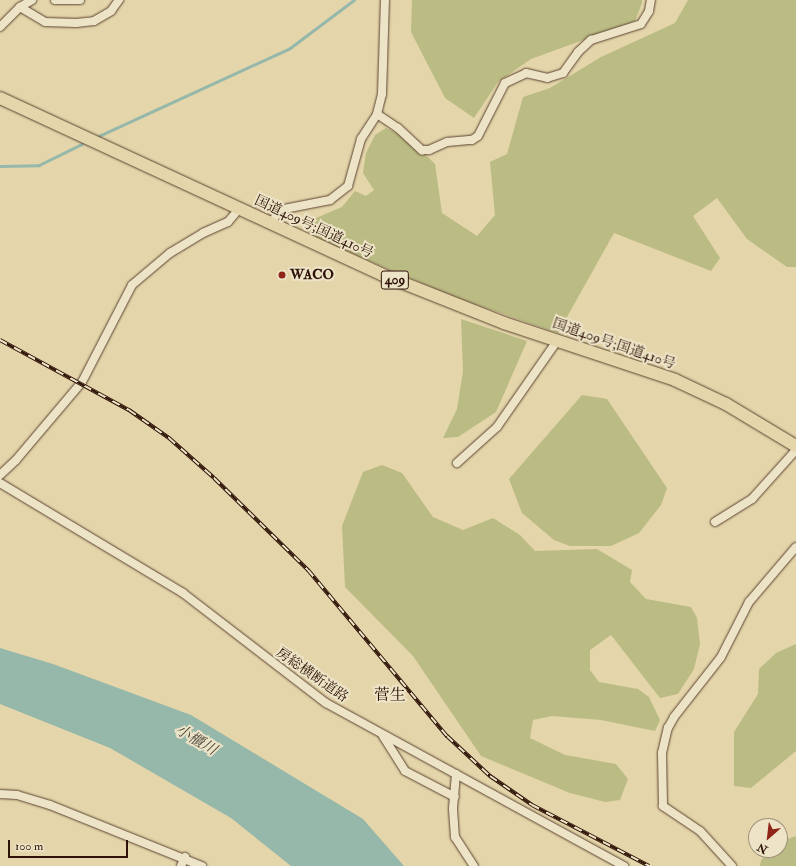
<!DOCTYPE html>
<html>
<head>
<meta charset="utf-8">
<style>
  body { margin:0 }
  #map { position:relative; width:796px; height:866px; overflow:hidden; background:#e4d5aa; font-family:"IM FELL Double Pica","Noto Serif JP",serif }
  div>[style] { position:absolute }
  .green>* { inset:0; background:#bbbb84 }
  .water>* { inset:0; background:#95b8aa }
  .stream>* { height:2.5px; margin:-1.25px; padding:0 1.25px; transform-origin:1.25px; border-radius:1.25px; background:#95b8aa }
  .roads { filter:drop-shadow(0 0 1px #5c4330) drop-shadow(0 0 1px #5c4330) }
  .minor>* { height:8px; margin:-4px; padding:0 4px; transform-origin:4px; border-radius:4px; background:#ede4c8 }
  .highway>* { height:12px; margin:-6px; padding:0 6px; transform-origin:6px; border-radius:6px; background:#e4d5aa }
  .rail>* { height:4px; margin-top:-2px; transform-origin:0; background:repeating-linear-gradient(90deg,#ede4c8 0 8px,#2e1207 0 16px); box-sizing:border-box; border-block:1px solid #2e1207 }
  .dots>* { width:11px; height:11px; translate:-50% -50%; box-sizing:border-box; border:2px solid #ede4c8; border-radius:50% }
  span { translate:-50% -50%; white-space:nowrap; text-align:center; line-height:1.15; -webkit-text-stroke:4px #ede4c8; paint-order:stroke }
  .shield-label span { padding:1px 3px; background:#ede4c8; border:1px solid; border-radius:3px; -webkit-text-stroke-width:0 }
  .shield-label { font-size:13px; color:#2e1207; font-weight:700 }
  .street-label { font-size:14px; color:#2e1207 }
  .poi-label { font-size:14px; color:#2e1207; font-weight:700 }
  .left { translate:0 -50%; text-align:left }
  .water-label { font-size:15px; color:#524c40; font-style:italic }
  .quarter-label { font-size:16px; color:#2e1207 }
  .north { position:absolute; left:748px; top:818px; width:40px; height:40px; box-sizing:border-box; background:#ede4c8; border:1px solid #a1907b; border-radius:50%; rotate:208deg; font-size:11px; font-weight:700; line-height:16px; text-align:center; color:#2e1207 }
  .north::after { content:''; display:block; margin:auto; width:14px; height:18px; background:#8f2418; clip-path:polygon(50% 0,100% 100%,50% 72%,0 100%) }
  .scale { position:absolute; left:8px; top:840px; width:120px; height:18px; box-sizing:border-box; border:2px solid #2e1207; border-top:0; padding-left:5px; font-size:12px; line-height:14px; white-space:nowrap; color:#2e1207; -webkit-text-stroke:3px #ede4c8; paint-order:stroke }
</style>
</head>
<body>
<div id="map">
  <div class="green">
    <i style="clip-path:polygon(412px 0,642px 0,642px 3px,635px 21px,531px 59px,498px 82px,474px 118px,445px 98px,411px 32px)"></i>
    <i style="clip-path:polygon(688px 0,796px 0,796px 267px,787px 267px,747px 239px,717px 198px,693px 216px,720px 258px,711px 271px,614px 233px,558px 333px,457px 298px,313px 237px,309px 232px,316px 218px,342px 207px,355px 191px,366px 196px,374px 190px,363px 173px,366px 153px,375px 135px,386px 128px,398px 134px,403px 133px,435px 164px,442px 213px,477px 236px,495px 215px,490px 162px,507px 154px,523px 97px,550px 88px,601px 57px,675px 23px)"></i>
    <i style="clip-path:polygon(461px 319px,527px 341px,496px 412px,458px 437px,443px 438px,457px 409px,463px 371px)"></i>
    <i style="clip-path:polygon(582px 395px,607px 399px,667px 488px,661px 505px,639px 533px,611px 546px,570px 546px,554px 540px,522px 513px,509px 479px)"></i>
    <i style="clip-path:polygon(382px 465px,402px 473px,433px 517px,463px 530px,493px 518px,520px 535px,535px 551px,597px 549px,632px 570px,630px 582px,646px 599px,691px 607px,697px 618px,700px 644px,694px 669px,678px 694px,660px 698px,611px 635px,590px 650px,590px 670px,599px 682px,638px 689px,649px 697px,660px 720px,655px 731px,601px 720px,552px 716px,533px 720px,530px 738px,565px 755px,616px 764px,628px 779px,620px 800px,605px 802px,570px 793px,481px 756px,413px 656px,345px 587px,342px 526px,363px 472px)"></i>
    <i style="clip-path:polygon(796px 644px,796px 751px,751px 788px,734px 786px,734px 732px,758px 694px,759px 669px,776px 653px)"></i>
    <i style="clip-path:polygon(796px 836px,796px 866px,760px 866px,761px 860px,771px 850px,780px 850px,781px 841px)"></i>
  </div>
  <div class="water">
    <i style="clip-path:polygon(0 648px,53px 664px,191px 715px,363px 819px,404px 866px,291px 866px,231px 818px,110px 748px,0 704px)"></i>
  </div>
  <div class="stream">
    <i style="left:99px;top:136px;width:210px;rotate:-24.7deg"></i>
    <i style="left:290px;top:48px;width:80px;rotate:-36.9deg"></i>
    <i style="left:0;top:166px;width:39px;rotate:-1deg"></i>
    <i style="left:39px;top:165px;width:48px;rotate:-26deg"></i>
  </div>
  <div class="roads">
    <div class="minor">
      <i style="left:55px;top:0;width:25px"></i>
      <i style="left:20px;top:7px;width:29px;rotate:31deg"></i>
      <i style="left:45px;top:22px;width:31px;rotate:2deg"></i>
      <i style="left:76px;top:23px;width:18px;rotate:-6deg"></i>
      <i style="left:94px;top:21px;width:20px;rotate:-30deg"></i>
      <i style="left:111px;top:11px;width:14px;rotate:-54deg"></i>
      <i style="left:0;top:27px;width:28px;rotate:-45deg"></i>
      <i style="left:20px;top:7px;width:14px;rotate:-30deg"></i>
      <i style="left:377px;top:114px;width:25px;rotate:34deg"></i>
      <i style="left:398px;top:128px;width:33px;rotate:43deg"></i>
      <i style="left:422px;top:150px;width:7px"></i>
      <i style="left:429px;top:150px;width:20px;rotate:-24deg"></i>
      <i style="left:447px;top:142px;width:25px;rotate:-5deg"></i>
      <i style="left:472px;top:140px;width:7px;rotate:-34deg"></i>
      <i style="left:478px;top:136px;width:59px;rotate:-63deg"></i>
      <i style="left:505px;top:83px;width:23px;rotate:-25deg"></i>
      <i style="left:526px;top:73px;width:22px;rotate:13deg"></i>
      <i style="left:547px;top:78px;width:17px;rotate:-17deg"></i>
      <i style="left:563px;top:73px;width:26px;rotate:-54deg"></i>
      <i style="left:578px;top:52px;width:18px;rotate:-43deg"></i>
      <i style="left:591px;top:40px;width:52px;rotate:-17.7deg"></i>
      <i style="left:641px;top:24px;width:15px;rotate:-58deg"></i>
      <i style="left:649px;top:11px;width:11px;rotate:-80deg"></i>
      <i style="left:271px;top:224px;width:16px;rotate:-60deg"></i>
      <i style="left:279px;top:210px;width:52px;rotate:-11.1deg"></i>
      <i style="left:330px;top:200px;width:23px;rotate:-38deg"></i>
      <i style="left:348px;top:186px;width:49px;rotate:-74.5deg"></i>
      <i style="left:361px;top:139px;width:30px;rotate:-57deg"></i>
      <i style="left:377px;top:114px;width:21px;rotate:-76deg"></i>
      <i style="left:382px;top:94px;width:94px;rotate:-88.2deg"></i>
      <i style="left:457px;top:463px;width:54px;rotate:-42deg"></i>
      <i style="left:497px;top:427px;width:105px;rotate:-55.1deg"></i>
      <i style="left:0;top:475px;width:22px;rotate:-43deg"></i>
      <i style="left:16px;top:460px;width:102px;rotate:-49.8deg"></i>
      <i style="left:82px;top:382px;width:109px;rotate:-62.7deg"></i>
      <i style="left:132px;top:285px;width:50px;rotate:-40.1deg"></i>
      <i style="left:170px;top:253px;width:39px;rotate:-31deg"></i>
      <i style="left:203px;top:233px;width:27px;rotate:-24deg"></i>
      <i style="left:228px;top:222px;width:17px;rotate:-50deg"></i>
      <i style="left:0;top:483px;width:214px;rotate:31deg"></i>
      <i style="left:183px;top:593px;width:180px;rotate:37.6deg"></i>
      <i style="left:326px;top:703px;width:340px;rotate:28.7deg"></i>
      <i style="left:715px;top:522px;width:44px;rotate:-31.9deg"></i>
      <i style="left:752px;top:499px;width:66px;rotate:-48.1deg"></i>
      <i style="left:383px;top:736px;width:41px;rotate:57.8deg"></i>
      <i style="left:405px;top:771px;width:56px;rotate:27.5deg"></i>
      <i style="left:456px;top:774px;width:35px;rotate:95deg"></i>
      <i style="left:453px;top:809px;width:28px;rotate:86deg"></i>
      <i style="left:455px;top:837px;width:35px;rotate:57deg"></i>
      <i style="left:0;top:794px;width:17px;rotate:3deg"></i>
      <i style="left:17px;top:795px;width:34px;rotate:17deg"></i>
      <i style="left:50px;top:805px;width:164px;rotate:21.9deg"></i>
      <i style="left:181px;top:866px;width:10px;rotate:-66deg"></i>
      <i style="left:732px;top:866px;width:47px;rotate:-132.4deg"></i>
      <i style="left:700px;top:831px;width:45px;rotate:-146deg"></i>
      <i style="left:663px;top:806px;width:53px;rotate:-91.1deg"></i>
      <i style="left:662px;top:753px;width:26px;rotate:-77deg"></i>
      <i style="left:668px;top:728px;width:13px;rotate:-61deg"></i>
      <i style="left:674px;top:717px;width:76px;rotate:-51.9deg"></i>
      <i style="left:721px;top:657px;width:62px;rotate:-63deg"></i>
      <i style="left:749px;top:602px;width:72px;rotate:-49.5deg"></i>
    </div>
    <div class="highway">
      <i style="left:0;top:98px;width:422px;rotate:24.8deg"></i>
      <i style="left:383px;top:275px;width:130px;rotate:21.6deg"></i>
      <i style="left:504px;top:323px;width:180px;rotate:18.4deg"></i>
      <i style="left:675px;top:380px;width:56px;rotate:25.2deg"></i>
      <i style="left:726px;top:404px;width:82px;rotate:31deg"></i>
    </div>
  </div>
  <div class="rail">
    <i style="left:0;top:340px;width:147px;rotate:28.5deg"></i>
    <i style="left:129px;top:410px;width:49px;rotate:35deg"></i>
    <i style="left:169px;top:438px;width:60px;rotate:41.6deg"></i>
    <i style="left:214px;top:478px;width:132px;rotate:44.4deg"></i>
    <i style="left:308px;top:570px;width:217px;rotate:50.1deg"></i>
    <i style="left:447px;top:736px;width:59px;rotate:42.9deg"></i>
    <i style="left:490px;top:776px;width:51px;rotate:34.6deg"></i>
    <i style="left:532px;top:805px;width:132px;rotate:27.5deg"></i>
  </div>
  <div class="dots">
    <i style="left:282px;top:275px;background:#8f2418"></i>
  </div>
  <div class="shield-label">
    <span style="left:395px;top:280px">409</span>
  </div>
  <div class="street-label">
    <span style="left:314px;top:227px;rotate:25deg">国道409号;国道410号</span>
    <span style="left:614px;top:344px;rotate:19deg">国道409号;国道410号</span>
    <span style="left:312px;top:675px;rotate:35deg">房総横断道路</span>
  </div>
  <div class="poi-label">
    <span class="left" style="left:290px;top:275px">WACO</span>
  </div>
  <div class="water-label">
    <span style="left:196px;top:740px;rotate:31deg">小櫃川</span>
  </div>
  <div class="quarter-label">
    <span style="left:390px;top:695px">菅生</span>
  </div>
  <div class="north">N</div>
  <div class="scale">100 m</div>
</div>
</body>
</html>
